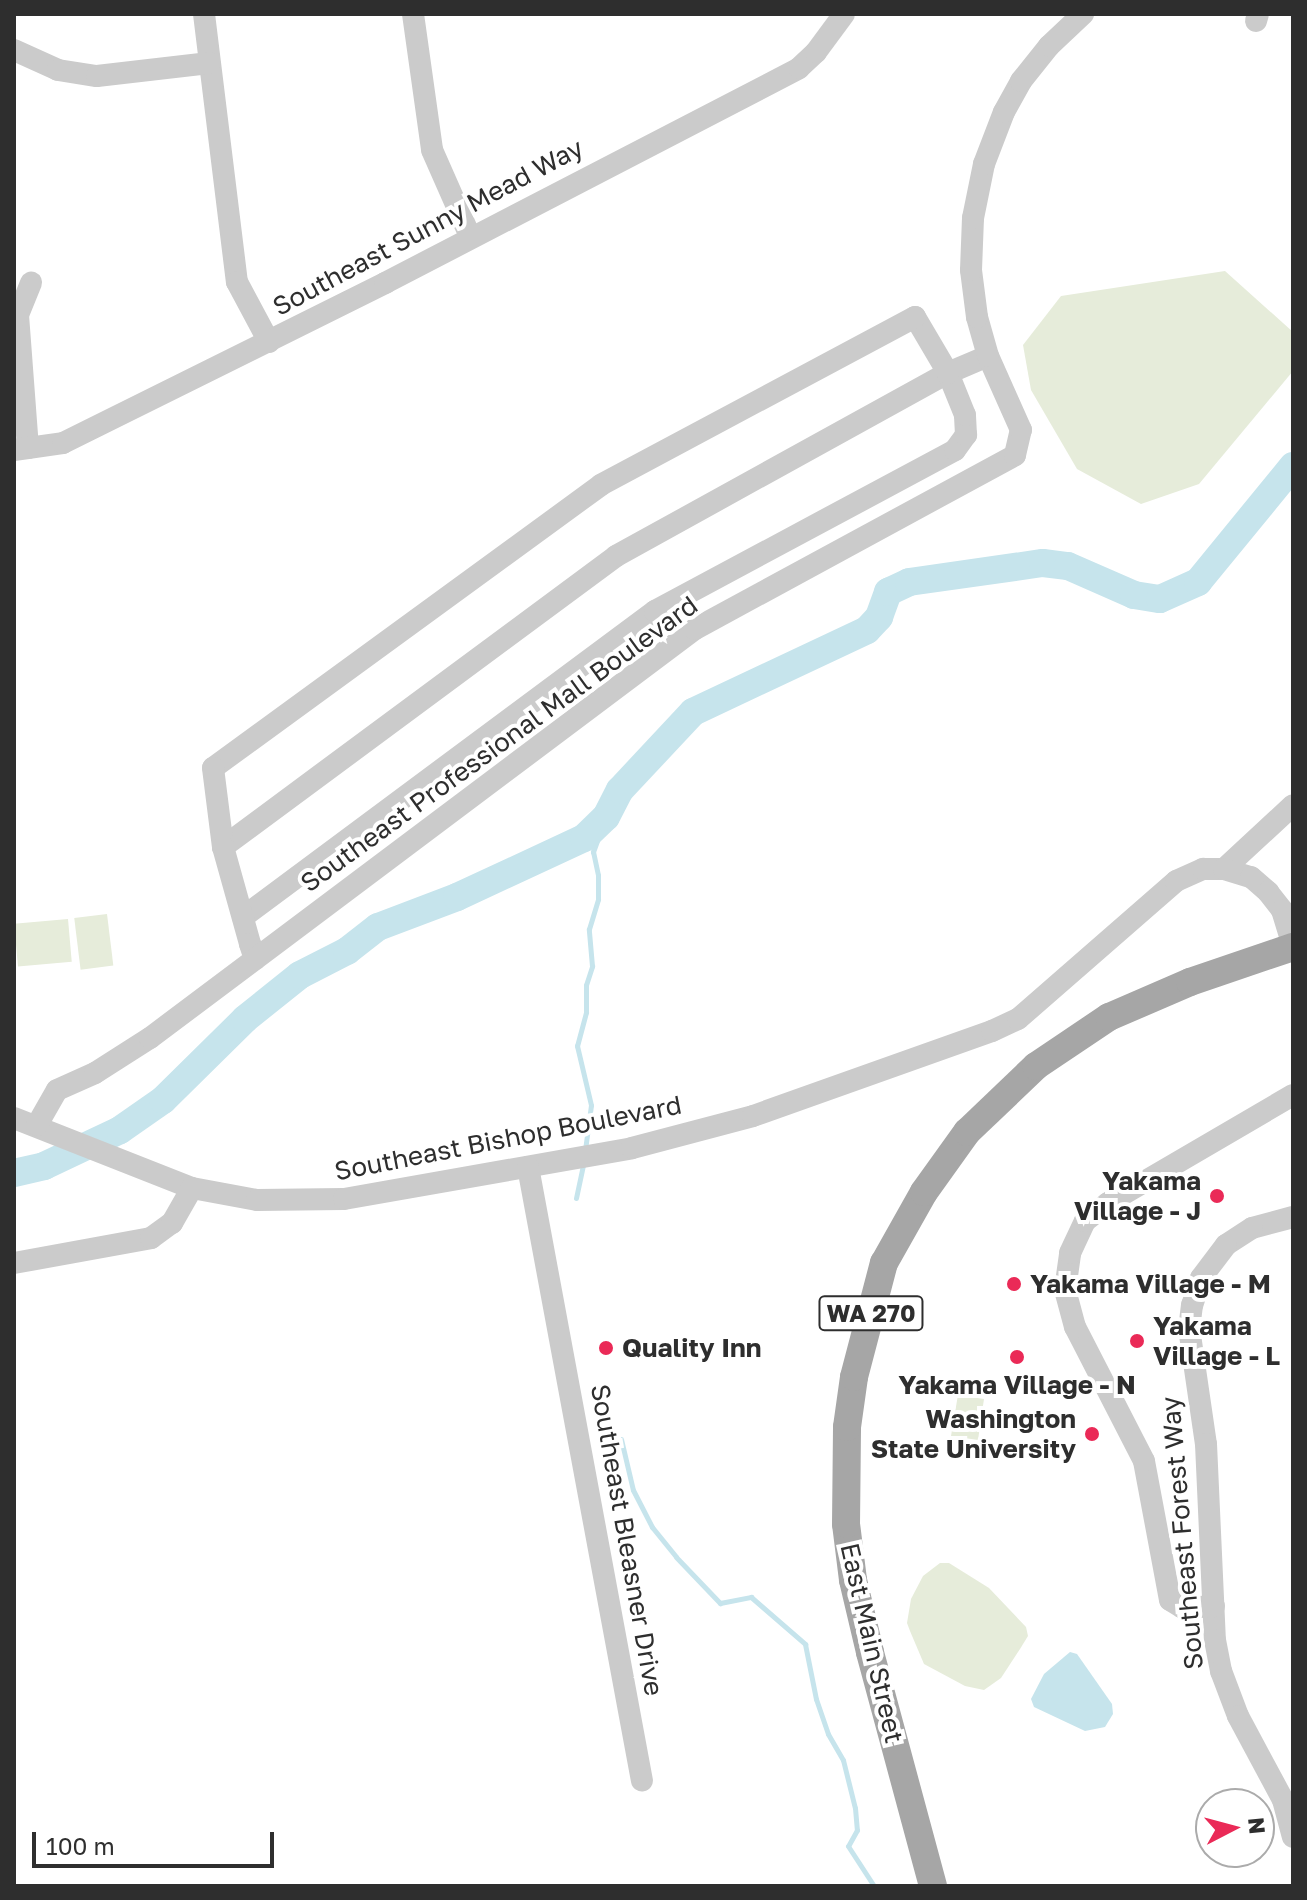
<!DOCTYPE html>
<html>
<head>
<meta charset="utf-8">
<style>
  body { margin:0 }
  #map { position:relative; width:1307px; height:1900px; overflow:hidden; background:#fff; font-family:"Golos Text",sans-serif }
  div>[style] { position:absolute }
  .green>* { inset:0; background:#e6ecda; transform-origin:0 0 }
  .water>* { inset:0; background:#c6e4ec }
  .stream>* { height:5px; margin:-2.5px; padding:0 2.5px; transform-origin:2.5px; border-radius:2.5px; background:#c6e4ec }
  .river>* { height:28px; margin:-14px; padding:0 14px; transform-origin:14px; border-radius:14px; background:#c6e4ec }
  .minor>* { height:22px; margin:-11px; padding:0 11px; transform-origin:11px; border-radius:11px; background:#cbcbcb }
  .major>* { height:28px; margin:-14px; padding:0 14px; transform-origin:14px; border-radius:14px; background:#a6a6a6 }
  .dots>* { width:22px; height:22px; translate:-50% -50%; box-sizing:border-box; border:4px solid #fff; border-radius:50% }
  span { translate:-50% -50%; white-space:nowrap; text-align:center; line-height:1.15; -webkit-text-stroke:8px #fff; paint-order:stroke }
  .shield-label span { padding:2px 6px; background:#fff; border:2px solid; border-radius:6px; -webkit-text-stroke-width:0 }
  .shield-label { font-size:24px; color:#2e2e2e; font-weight:700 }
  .street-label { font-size:26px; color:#2e2e2e }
  .poi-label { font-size:26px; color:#2e2e2e; font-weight:700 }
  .right { translate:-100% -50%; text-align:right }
  .left { translate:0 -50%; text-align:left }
  .frame { position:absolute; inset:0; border:16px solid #2e2e2e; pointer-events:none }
  .north { position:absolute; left:1195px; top:1788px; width:80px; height:80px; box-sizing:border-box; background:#fff; border:2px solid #ababab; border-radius:50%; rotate:84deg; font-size:22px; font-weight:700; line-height:32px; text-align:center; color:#2e2e2e }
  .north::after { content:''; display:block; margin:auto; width:28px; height:36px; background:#ea2a57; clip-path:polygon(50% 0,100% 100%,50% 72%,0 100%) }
  .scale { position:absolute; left:32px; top:1832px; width:242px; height:36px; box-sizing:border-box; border:4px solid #2e2e2e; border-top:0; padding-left:10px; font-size:24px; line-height:28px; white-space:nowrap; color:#2e2e2e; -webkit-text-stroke:6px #fff; paint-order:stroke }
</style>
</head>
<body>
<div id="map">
  <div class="green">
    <i style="clip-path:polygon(1225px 271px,1293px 332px,1293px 371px,1199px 484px,1141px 504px,1077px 469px,1031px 390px,1023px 345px,1061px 296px)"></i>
    <i style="left:107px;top:914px;width:52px;height:33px;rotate:83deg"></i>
    <i style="left:68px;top:919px;width:43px;height:54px;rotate:85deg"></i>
    <i style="clip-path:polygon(960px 1383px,973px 1385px,971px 1397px,984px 1399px,978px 1440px,951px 1436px)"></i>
    <i style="clip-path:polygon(940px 1563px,949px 1563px,989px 1588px,1026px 1627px,1028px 1636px,1020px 1649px,1001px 1678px,984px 1690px,965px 1686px,924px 1664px,910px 1631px,907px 1623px,911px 1599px,923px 1576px)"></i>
  </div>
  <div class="water">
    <i style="clip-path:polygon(1070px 1652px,1077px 1654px,1112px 1704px,1113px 1714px,1105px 1727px,1085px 1731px,1034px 1707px,1031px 1699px,1044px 1674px)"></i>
  </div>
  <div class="stream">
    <i style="left:585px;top:1150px;width:45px;rotate:-82.4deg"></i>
    <i style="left:591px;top:1105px;width:61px;rotate:-103.3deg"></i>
    <i style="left:577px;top:1046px;width:35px;rotate:-75deg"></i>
    <i style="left:586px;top:1012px;width:27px;rotate:-90deg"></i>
    <i style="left:586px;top:985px;width:20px;rotate:-72deg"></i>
    <i style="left:592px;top:966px;width:37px;rotate:-95deg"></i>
    <i style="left:589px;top:929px;width:31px;rotate:-73deg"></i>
    <i style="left:598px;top:899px;width:24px;rotate:-90deg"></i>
    <i style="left:598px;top:875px;width:24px;rotate:-102deg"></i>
    <i style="left:593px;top:852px;width:37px;rotate:-70deg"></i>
    <i style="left:576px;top:1198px;width:35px;rotate:-78deg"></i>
    <i style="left:621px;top:1439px;width:52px;rotate:76.8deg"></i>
    <i style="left:633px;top:1490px;width:42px;rotate:62.8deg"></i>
    <i style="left:652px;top:1527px;width:38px;rotate:51deg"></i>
    <i style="left:676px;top:1557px;width:64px;rotate:46.3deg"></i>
    <i style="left:720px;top:1603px;width:32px;rotate:-11deg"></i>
    <i style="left:751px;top:1597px;width:72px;rotate:41deg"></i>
    <i style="left:805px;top:1644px;width:56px;rotate:78.7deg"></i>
    <i style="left:816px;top:1699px;width:37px;rotate:71deg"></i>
    <i style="left:828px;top:1734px;width:30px;rotate:60deg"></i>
    <i style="left:843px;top:1760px;width:49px;rotate:76deg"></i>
    <i style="left:855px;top:1808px;width:22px;rotate:85deg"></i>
    <i style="left:857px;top:1830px;width:18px;rotate:119deg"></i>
    <i style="left:848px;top:1846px;width:48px;rotate:57deg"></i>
  </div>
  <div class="river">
    <i style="left:14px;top:1173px;width:31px;rotate:-13deg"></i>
    <i style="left:44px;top:1166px;width:84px;rotate:-25.3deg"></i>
    <i style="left:120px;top:1130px;width:52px;rotate:-34.9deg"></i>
    <i style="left:163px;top:1100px;width:115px;rotate:-44.6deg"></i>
    <i style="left:245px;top:1019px;width:70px;rotate:-38.7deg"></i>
    <i style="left:300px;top:975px;width:53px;rotate:-27.1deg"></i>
    <i style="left:347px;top:951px;width:39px;rotate:-38deg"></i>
    <i style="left:378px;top:927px;width:85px;rotate:-20.8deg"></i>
    <i style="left:457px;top:897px;width:140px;rotate:-24.9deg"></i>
    <i style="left:584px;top:838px;width:30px;rotate:-44deg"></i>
    <i style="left:606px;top:817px;width:30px;rotate:-63deg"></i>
    <i style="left:620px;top:790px;width:107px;rotate:-46.9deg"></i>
    <i style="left:693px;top:712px;width:192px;rotate:-25.2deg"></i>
    <i style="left:867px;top:630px;width:18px;rotate:-47deg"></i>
    <i style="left:879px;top:617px;width:27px;rotate:-70deg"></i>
    <i style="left:888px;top:592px;width:23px;rotate:-25deg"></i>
    <i style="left:909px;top:582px;width:135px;rotate:-8.1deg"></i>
    <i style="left:1043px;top:563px;width:25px;rotate:7deg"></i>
    <i style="left:1068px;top:566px;width:72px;rotate:23.7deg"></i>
    <i style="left:1134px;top:595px;width:26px;rotate:9deg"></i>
    <i style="left:1160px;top:599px;width:42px;rotate:-24.1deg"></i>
    <i style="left:1198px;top:582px;width:150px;rotate:-50.7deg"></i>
  </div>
  <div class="minor">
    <i style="left:204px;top:14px;width:270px;rotate:83deg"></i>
    <i style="left:237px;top:282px;width:68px;rotate:61.9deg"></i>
    <i style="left:413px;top:14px;width:137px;rotate:82deg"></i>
    <i style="left:432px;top:150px;width:94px;rotate:66.2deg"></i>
    <i style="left:1256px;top:21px;width:7px;rotate:-74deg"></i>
    <i style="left:14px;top:50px;width:48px;rotate:24.4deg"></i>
    <i style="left:58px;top:70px;width:39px;rotate:9deg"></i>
    <i style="left:97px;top:76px;width:113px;rotate:-6.6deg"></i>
    <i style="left:28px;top:448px;width:133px;rotate:-94.3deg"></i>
    <i style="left:18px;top:315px;width:35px;rotate:-68deg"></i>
    <i style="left:14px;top:450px;width:49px;rotate:-8.1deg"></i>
    <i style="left:63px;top:443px;width:360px;rotate:-26.4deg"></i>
    <i style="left:385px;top:283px;width:466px;rotate:-27.4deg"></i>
    <i style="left:799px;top:68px;width:23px;rotate:-43deg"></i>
    <i style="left:816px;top:52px;width:47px;rotate:-53.6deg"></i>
    <i style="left:223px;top:847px;width:489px;rotate:-36.5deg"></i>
    <i style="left:616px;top:556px;width:379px;rotate:-28.9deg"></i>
    <i style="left:948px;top:373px;width:43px;rotate:-23deg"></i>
    <i style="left:1224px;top:869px;width:94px;rotate:-42.8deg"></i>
    <i style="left:243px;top:917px;width:513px;rotate:-36.6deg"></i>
    <i style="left:655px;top:611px;width:340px;rotate:-28.2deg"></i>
    <i style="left:955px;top:450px;width:19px;rotate:-54deg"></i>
    <i style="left:966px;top:435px;width:20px;rotate:-93deg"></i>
    <i style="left:965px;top:415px;width:45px;rotate:-112deg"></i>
    <i style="left:948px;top:373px;width:65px;rotate:-120.5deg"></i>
    <i style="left:915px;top:317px;width:356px;rotate:151.9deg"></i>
    <i style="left:601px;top:485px;width:480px;rotate:143.9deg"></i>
    <i style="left:213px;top:768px;width:80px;rotate:82.8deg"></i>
    <i style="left:223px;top:847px;width:101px;rotate:74.4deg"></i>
    <i style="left:250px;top:944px;width:16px;rotate:72deg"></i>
    <i style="left:14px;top:1118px;width:191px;rotate:21.5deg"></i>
    <i style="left:192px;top:1188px;width:66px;rotate:10.5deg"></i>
    <i style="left:257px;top:1200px;width:87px;rotate:-0.7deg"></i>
    <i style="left:344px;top:1199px;width:292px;rotate:-10deg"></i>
    <i style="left:632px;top:1148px;width:125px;rotate:-14.8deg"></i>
    <i style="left:753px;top:1116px;width:254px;rotate:-19.6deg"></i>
    <i style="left:992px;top:1031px;width:29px;rotate:-25deg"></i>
    <i style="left:1018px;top:1019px;width:210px;rotate:-41.1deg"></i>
    <i style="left:1176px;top:881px;width:30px;rotate:-24deg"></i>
    <i style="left:1203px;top:869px;width:21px"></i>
    <i style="left:1224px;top:869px;width:28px;rotate:17deg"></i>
    <i style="left:1251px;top:877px;width:23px;rotate:41deg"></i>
    <i style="left:1268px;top:892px;width:23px;rotate:52deg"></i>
    <i style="left:1282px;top:910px;width:39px;rotate:73deg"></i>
    <i style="left:37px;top:1125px;width:40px;rotate:-60.3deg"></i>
    <i style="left:57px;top:1090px;width:42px;rotate:-24.1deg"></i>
    <i style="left:95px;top:1073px;width:65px;rotate:-32.5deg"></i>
    <i style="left:150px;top:1038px;width:681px;rotate:-36.89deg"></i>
    <i style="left:695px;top:629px;width:364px;rotate:-28.5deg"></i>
    <i style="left:1015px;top:455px;width:26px;rotate:-77deg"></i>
    <i style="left:1021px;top:430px;width:81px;rotate:-114deg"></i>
    <i style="left:988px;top:356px;width:41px;rotate:-105.8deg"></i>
    <i style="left:977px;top:317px;width:47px;rotate:-97.3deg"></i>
    <i style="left:971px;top:270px;width:52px;rotate:-87.8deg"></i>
    <i style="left:973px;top:218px;width:55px;rotate:-78.5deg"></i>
    <i style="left:984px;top:164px;width:56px;rotate:-69deg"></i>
    <i style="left:1004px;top:112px;width:35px;rotate:-61deg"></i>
    <i style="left:1021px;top:81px;width:45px;rotate:-51.3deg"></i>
    <i style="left:1049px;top:46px;width:47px;rotate:-43.3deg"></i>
    <i style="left:528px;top:1167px;width:624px;rotate:79.48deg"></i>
    <i style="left:1293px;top:1217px;width:42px;rotate:165deg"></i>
    <i style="left:1252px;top:1228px;width:31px;rotate:147deg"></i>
    <i style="left:1226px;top:1245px;width:41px;rotate:127.1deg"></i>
    <i style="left:1201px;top:1278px;width:28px;rotate:108deg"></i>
    <i style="left:1192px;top:1305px;width:23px;rotate:97deg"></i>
    <i style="left:1189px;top:1328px;width:117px;rotate:81.7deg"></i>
    <i style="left:1206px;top:1444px;width:196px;rotate:87.4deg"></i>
    <i style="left:1215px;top:1640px;width:32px;rotate:79deg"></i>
    <i style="left:1221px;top:1671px;width:48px;rotate:69.3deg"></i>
    <i style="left:1238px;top:1716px;width:95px;rotate:61.8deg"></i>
    <i style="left:1283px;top:1800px;width:38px;rotate:75deg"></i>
    <i style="left:14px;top:1263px;width:139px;rotate:-10.3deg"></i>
    <i style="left:151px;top:1238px;width:26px;rotate:-36deg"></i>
    <i style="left:172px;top:1223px;width:40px;rotate:-60.3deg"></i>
    <i style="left:1214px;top:1606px;width:31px;rotate:176deg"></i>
    <i style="left:1183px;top:1608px;width:15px;rotate:-148deg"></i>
    <i style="left:1170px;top:1600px;width:141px;rotate:-100.6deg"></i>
    <i style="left:1144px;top:1461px;width:151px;rotate:-117.2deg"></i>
    <i style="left:1075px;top:1327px;width:38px;rotate:-105deg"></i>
    <i style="left:1065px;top:1290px;width:37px;rotate:-82deg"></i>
    <i style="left:1070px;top:1253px;width:35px;rotate:-65deg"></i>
    <i style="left:1085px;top:1221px;width:29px;rotate:-38deg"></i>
    <i style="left:1108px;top:1203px;width:214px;rotate:-30.3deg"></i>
  </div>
  <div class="major">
    <i style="left:933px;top:1886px;width:242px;rotate:-105.1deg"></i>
    <i style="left:870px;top:1652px;width:74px;rotate:-103.3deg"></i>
    <i style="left:853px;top:1580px;width:56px;rotate:-97.1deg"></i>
    <i style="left:846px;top:1524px;width:97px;rotate:-89.4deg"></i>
    <i style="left:847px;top:1427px;width:50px;rotate:-82deg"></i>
    <i style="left:854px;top:1377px;width:118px;rotate:-75.3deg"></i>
    <i style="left:884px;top:1263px;width:81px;rotate:-60.6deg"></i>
    <i style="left:924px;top:1192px;width:74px;rotate:-54.4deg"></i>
    <i style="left:967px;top:1132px;width:95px;rotate:-43.7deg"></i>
    <i style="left:1036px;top:1066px;width:88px;rotate:-33.9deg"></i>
    <i style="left:1109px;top:1017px;width:88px;rotate:-23.4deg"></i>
    <i style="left:1190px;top:982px;width:109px;rotate:-18.8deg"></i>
  </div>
  <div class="dots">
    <i style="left:1217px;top:1196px;background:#ea2a57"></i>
    <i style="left:1014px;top:1284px;background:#ea2a57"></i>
    <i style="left:1137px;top:1341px;background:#ea2a57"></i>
    <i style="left:606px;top:1348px;background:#ea2a57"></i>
    <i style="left:1017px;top:1357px;background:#ea2a57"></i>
    <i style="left:1092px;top:1434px;background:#ea2a57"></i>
  </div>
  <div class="shield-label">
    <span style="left:871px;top:1313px">WA 270</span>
  </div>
  <div class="street-label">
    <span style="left:428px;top:227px;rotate:-28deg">Southeast Sunny Mead Way</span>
    <span style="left:499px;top:744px;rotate:-36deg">Southeast Professional Mall Boulevard</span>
    <span style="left:508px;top:1138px;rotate:-11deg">Southeast Bishop Boulevard</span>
    <span style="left:1182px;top:1533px;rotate:-95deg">Southeast Forest Way</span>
    <span style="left:627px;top:1540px;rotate:80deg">Southeast Bleasner Drive</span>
    <span style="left:872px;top:1643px;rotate:77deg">East Main Street</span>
  </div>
  <div class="poi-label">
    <span class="right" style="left:1201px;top:1196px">Yakama<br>Village - J</span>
    <span class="left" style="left:1030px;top:1284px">Yakama Village - M</span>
    <span class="left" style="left:1153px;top:1341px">Yakama<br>Village - L</span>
    <span class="left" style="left:622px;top:1348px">Quality Inn</span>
    <span style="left:1017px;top:1385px">Yakama Village - N</span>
    <span class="right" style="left:1076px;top:1434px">Washington<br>State University</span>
  </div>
  <div class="frame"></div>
  <div class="north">N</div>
  <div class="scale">100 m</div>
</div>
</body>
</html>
